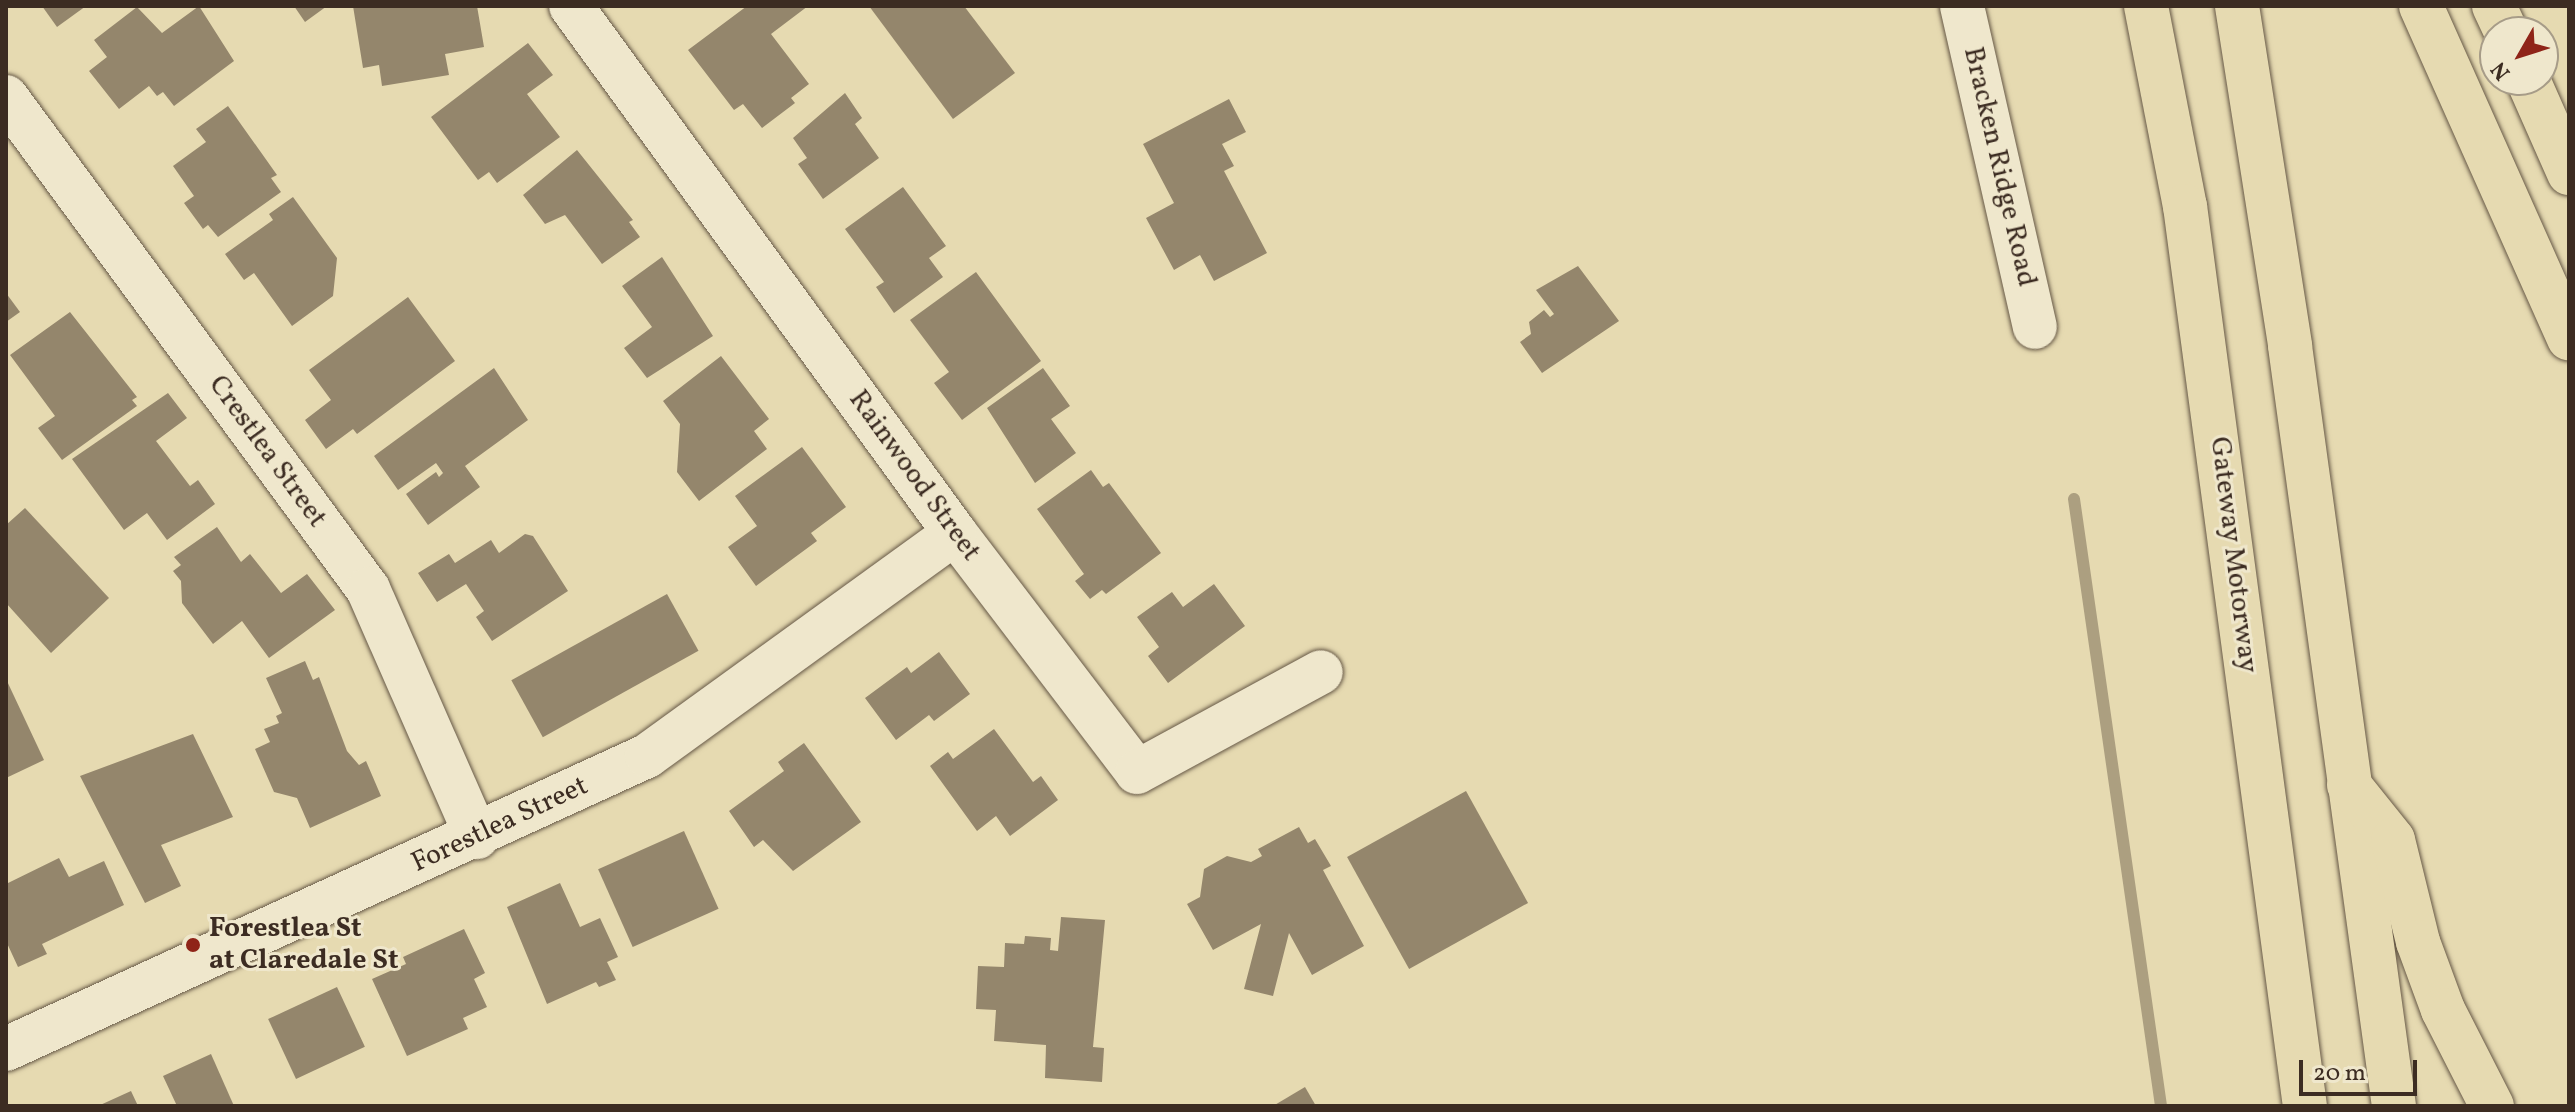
<!DOCTYPE html>
<html>
<head>
<meta charset="utf-8">
<style>
  body { margin:0 }
  #map { position:relative; width:2575px; height:1112px; overflow:hidden; background:#e6dab1; font-family:Vollkorn,serif }
  div>[style] { position:absolute }
  .stream>* { height:12px; margin:-6px; padding:0 6px; transform-origin:6px; border-radius:6px; background:#ac9f80 }
  .building>* { inset:0; background:#94866c; transform-origin:0 0 }
  .roads { filter:drop-shadow(0 0 2px #665846) drop-shadow(0 0 2px #665846) }
  .minor>* { height:44px; margin:-22px; padding:0 22px; transform-origin:22px; border-radius:22px; background:#efe7cc }
  .major>* { height:44px; margin:-22px; padding:0 22px; transform-origin:22px; border-radius:22px; background:#e6dab1 }
  .highway>* { height:44px; margin:-22px; padding:0 22px; transform-origin:22px; border-radius:22px; background:#e6dab1 }
  .dots>* { width:22px; height:22px; translate:-50% -50%; box-sizing:border-box; border:4px solid #efe7cc; border-radius:50% }
  span { translate:-50% -50%; white-space:nowrap; text-align:center; line-height:1.15; -webkit-text-stroke:6px #efe7cc; paint-order:stroke }
  .street-label { font-size:28px; color:#3c2c22 }
  .poi-label { font-size:28px; color:#3c2c22; font-weight:700 }
  .left { translate:0 -50%; text-align:left }
  .frame { position:absolute; inset:0; border:8px solid #3c2c22; pointer-events:none }
  .north { position:absolute; left:2479px; top:16px; width:80px; height:80px; box-sizing:border-box; background:#efe7cc; border:2px solid #a79c88; border-radius:50%; rotate:231deg; font-size:22px; font-weight:700; line-height:32px; text-align:center; color:#3c2c22 }
  .north::after { content:''; display:block; margin:auto; width:28px; height:36px; background:#8f2418; clip-path:polygon(50% 0,100% 100%,50% 72%,0 100%) }
  .scale { position:absolute; left:2299px; top:1060px; width:118px; height:36px; box-sizing:border-box; border:4px solid #3c2c22; border-top:0; padding-left:10px; font-size:24px; line-height:28px; white-space:nowrap; color:#3c2c22; -webkit-text-stroke:6px #efe7cc; paint-order:stroke }
</style>
</head>
<body>
<div id="map">
  <div class="stream">
    <i style="left:2074px;top:499px;width:613px;rotate:81.84deg"></i>
  </div>
  <div class="building">
    <i style="clip-path:polygon(42px 6px,86px 6px,57px 27px)"></i>
    <i style="clip-path:polygon(199px 6px,234px 61px,174px 106px,163px 92px,157px 96px,149px 86px,119px 109px,89px 71px,107px 57px,94px 40px,137px 7px,162px 33px)"></i>
    <i style="clip-path:polygon(294px 6px,327px 6px,305px 22px)"></i>
    <i style="clip-path:polygon(353px 6px,477px 6px,484px 47px,445px 54px,449px 75px,382px 86px,379px 65px,363px 68px)"></i>
    <i style="clip-path:polygon(747px 6px,808px 6px,771px 34px,809px 84px,791px 98px,795px 103px,762px 128px,743px 104px,734px 110px,688px 50px)"></i>
    <i style="clip-path:polygon(869px 6px,964px 6px,1015px 73px,953px 119px)"></i>
    <i style="clip-path:polygon(528px 43px,553px 75px,527px 94px,560px 137px,497px 183px,489px 172px,478px 180px,431px 117px)"></i>
    <i style="clip-path:polygon(845px 93px,862px 118px,855px 124px,879px 158px,823px 199px,798px 164px,807px 158px,793px 138px)"></i>
    <i style="clip-path:polygon(1229px 99px,1246px 132px,1222px 144px,1234px 166px,1224px 171px,1267px 253px,1214px 281px,1200px 255px,1174px 270px,1146px 218px,1174px 203px,1143px 144px)"></i>
    <i style="clip-path:polygon(228px 106px,277px 175px,271px 178px,281px 192px,218px 237px,208px 225px,203px 229px,184px 203px,194px 196px,173px 166px,206px 142px,196px 129px)"></i>
    <i style="clip-path:polygon(577px 150px,633px 220px,629px 222px,640px 237px,602px 264px,565px 215px,545px 224px,523px 195px)"></i>
    <i style="clip-path:polygon(903px 187px,946px 246px,929px 258px,943px 277px,894px 313px,876px 287px,884px 282px,845px 229px)"></i>
    <i style="clip-path:polygon(293px 197px,337px 258px,333px 296px,292px 326px,254px 273px,244px 280px,225px 254px,273px 220px,269px 214px)"></i>
    <i style="clip-path:polygon(662px 257px,713px 336px,647px 378px,624px 348px,652px 327px,622px 286px)"></i>
    <i style="clip-path:polygon(1578px 266px,1619px 321px,1542px 373px,1520px 342px,1531px 334px,1529px 322px,1544px 310px,1550px 317px,1554px 314px,1536px 290px)"></i>
    <i style="clip-path:polygon(976px 272px,1041px 361px,962px 420px,934px 383px,949px 372px,910px 320px)"></i>
    <i style="clip-path:polygon(6px 293px,20px 312px,6px 322px)"></i>
    <i style="clip-path:polygon(408px 297px,455px 361px,357px 434px,353px 429px,326px 449px,305px 420px,331px 400px,309px 370px)"></i>
    <i style="clip-path:polygon(70px 312px,137px 397px,132px 400px,137px 406px,62px 460px,38px 428px,55px 416px,10px 355px)"></i>
    <i style="clip-path:polygon(721px 356px,769px 419px,754px 431px,767px 449px,699px 501px,677px 472px,680px 424px,663px 401px)"></i>
    <i style="clip-path:polygon(494px 368px,528px 420px,465px 466px,480px 487px,428px 525px,406px 494px,436px 472px,439px 477px,443px 473px,436px 463px,398px 490px,374px 456px)"></i>
    <i style="clip-path:polygon(1043px 368px,1070px 406px,1051px 419px,1076px 453px,1035px 483px,987px 408px)"></i>
    <i style="clip-path:polygon(168px 393px,187px 418px,156px 441px,190px 486px,198px 480px,215px 504px,167px 540px,147px 513px,124px 530px,72px 459px)"></i>
    <i style="clip-path:polygon(802px 447px,846px 507px,811px 533px,817px 541px,756px 586px,728px 547px,757px 526px,735px 496px)"></i>
    <i style="clip-path:polygon(1091px 470px,1103px 487px,1109px 483px,1161px 553px,1106px 594px,1102px 590px,1090px 599px,1075px 581px,1084px 574px,1037px 509px)"></i>
    <i style="clip-path:polygon(25px 508px,109px 598px,51px 653px,6px 603px,6px 525px)"></i>
    <i style="clip-path:polygon(217px 527px,241px 562px,250px 554px,281px 593px,307px 574px,335px 610px,269px 658px,242px 621px,213px 644px,182px 603px,181px 581px,173px 571px,181px 565px,174px 557px)"></i>
    <i style="clip-path:polygon(525px 534px,533px 536px,568px 591px,492px 641px,476px 617px,484px 611px,466px 584px,437px 602px,418px 573px,449px 554px,455px 563px,491px 540px,499px 553px)"></i>
    <i style="clip-path:polygon(1214px 584px,1245px 626px,1168px 683px,1148px 656px,1159px 647px,1137px 617px,1172px 592px,1183px 607px)"></i>
    <i style="left:667px;top:594px;width:65px;height:178px;rotate:61deg"></i>
    <i style="clip-path:polygon(939px 652px,970px 694px,934px 721px,929px 715px,896px 740px,865px 698px,907px 667px,911px 673px)"></i>
    <i style="clip-path:polygon(305px 661px,313px 680px,319px 677px,347px 751px,359px 765px,366px 761px,381px 796px,310px 828px,297px 798px,274px 792px,255px 749px,270px 742px,264px 729px,279px 723px,276px 716px,282px 713px,266px 678px)"></i>
    <i style="clip-path:polygon(6px 679px,44px 760px,6px 778px)"></i>
    <i style="clip-path:polygon(994px 729px,1033px 782px,1041px 776px,1058px 800px,1010px 836px,996px 816px,977px 831px,930px 766px,948px 752px,953px 759px)"></i>
    <i style="clip-path:polygon(193px 734px,233px 817px,161px 845px,181px 886px,145px 903px,80px 776px)"></i>
    <i style="clip-path:polygon(804px 743px,861px 822px,793px 871px,763px 840px,754px 847px,729px 811px,784px 771px,778px 762px)"></i>
    <i style="left:1466px;top:791px;width:128px;height:136px;rotate:61deg"></i>
    <i style="clip-path:polygon(1299px 827px,1308px 843px,1315px 839px,1331px 866px,1323px 870px,1364px 946px,1312px 975px,1289px 933px,1273px 996px,1244px 989px,1261px 924px,1213px 950px,1187px 904px,1200px 897px,1204px 869px,1227px 856px,1251px 862px,1262px 856px,1258px 849px)"></i>
    <i style="left:684px;top:831px;width:85px;height:94px;rotate:66deg"></i>
    <i style="clip-path:polygon(59px 858px,69px 877px,104px 861px,124px 905px,42px 944px,47px 954px,18px 967px,6px 941px,6px 884px)"></i>
    <i style="clip-path:polygon(560px 883px,580px 927px,600px 918px,618px 957px,607px 962px,616px 980px,599px 987px,596px 982px,547px 1004px,507px 907px)"></i>
    <i style="clip-path:polygon(1061px 917px,1105px 920px,1093px 1047px,1104px 1048px,1102px 1082px,1045px 1078px,1046px 1045px,994px 1041px,996px 1010px,976px 1009px,978px 966px,1004px 967px,1005px 943px,1024px 944px,1025px 936px,1051px 938px,1050px 950px,1058px 951px)"></i>
    <i style="clip-path:polygon(464px 929px,485px 973px,474px 979px,487px 1007px,463px 1018px,468px 1029px,407px 1056px,372px 979px,406px 964px,403px 957px)"></i>
    <i style="left:337px;top:987px;width:66px;height:76px;rotate:65deg"></i>
    <i style="clip-path:polygon(211px 1054px,234px 1106px,177px 1106px,163px 1076px)"></i>
    <i style="clip-path:polygon(1305px 1087px,1316px 1106px,1273px 1106px)"></i>
    <i style="clip-path:polygon(131px 1091px,138px 1106px,98px 1106px)"></i>
  </div>
  <div class="roads">
    <div class="minor">
      <i style="left:571px;top:6px;width:652px;rotate:53.92deg"></i>
      <i style="left:955px;top:533px;width:300px;rotate:52.7deg"></i>
      <i style="left:1137px;top:772px;width:209px;rotate:-28.5deg"></i>
      <i style="left:1962px;top:6px;width:329px;rotate:77.2deg"></i>
      <i style="left:6px;top:97px;width:611px;rotate:53.66deg"></i>
      <i style="left:368px;top:589px;width:271px;rotate:66.3deg"></i>
      <i style="left:6px;top:1049px;width:705px;rotate:-24.57deg"></i>
      <i style="left:647px;top:756px;width:380px;rotate:-35.9deg"></i>
    </div>
    <div class="major">
      <i style="left:2421px;top:6px;width:364px;rotate:66deg"></i>
      <i style="left:2494px;top:6px;width:29px;rotate:65deg"></i>
      <i style="left:2528px;top:80px;width:102px;rotate:66.2deg"></i>
    </div>
    <div class="highway">
      <i style="left:2146px;top:6px;width:204px;rotate:79deg"></i>
      <i style="left:2185px;top:206px;width:908px;rotate:82.41deg"></i>
      <i style="left:2237px;top:6px;width:344px;rotate:81.1deg"></i>
      <i style="left:2290px;top:346px;width:767px;rotate:82.21deg"></i>
      <i style="left:2349px;top:785px;width:70px;rotate:51.3deg"></i>
      <i style="left:2393px;top:840px;width:105px;rotate:76.2deg"></i>
      <i style="left:2418px;top:942px;width:72px;rotate:69.8deg"></i>
      <i style="left:2443px;top:1010px;width:108px;rotate:63deg"></i>
    </div>
  </div>
  <div class="dots">
    <i style="left:193px;top:945px;background:#8f2418"></i>
  </div>
  <div class="street-label">
    <span style="left:1999px;top:167px;rotate:77deg">Bracken Ridge Road</span>
    <span style="left:267px;top:452px;rotate:54deg">Crestlea Street</span>
    <span style="left:914px;top:476px;rotate:54deg">Rainwood Street</span>
    <span style="left:2233px;top:555px;rotate:83deg">Gateway Motorway</span>
    <span style="left:500px;top:825px;rotate:-25deg">Forestlea Street</span>
  </div>
  <div class="poi-label">
    <span class="left" style="left:209px;top:945px">Forestlea St<br>at Claredale St</span>
  </div>
  <div class="frame"></div>
  <div class="north">N</div>
  <div class="scale">20 m</div>
</div>
</body>
</html>
